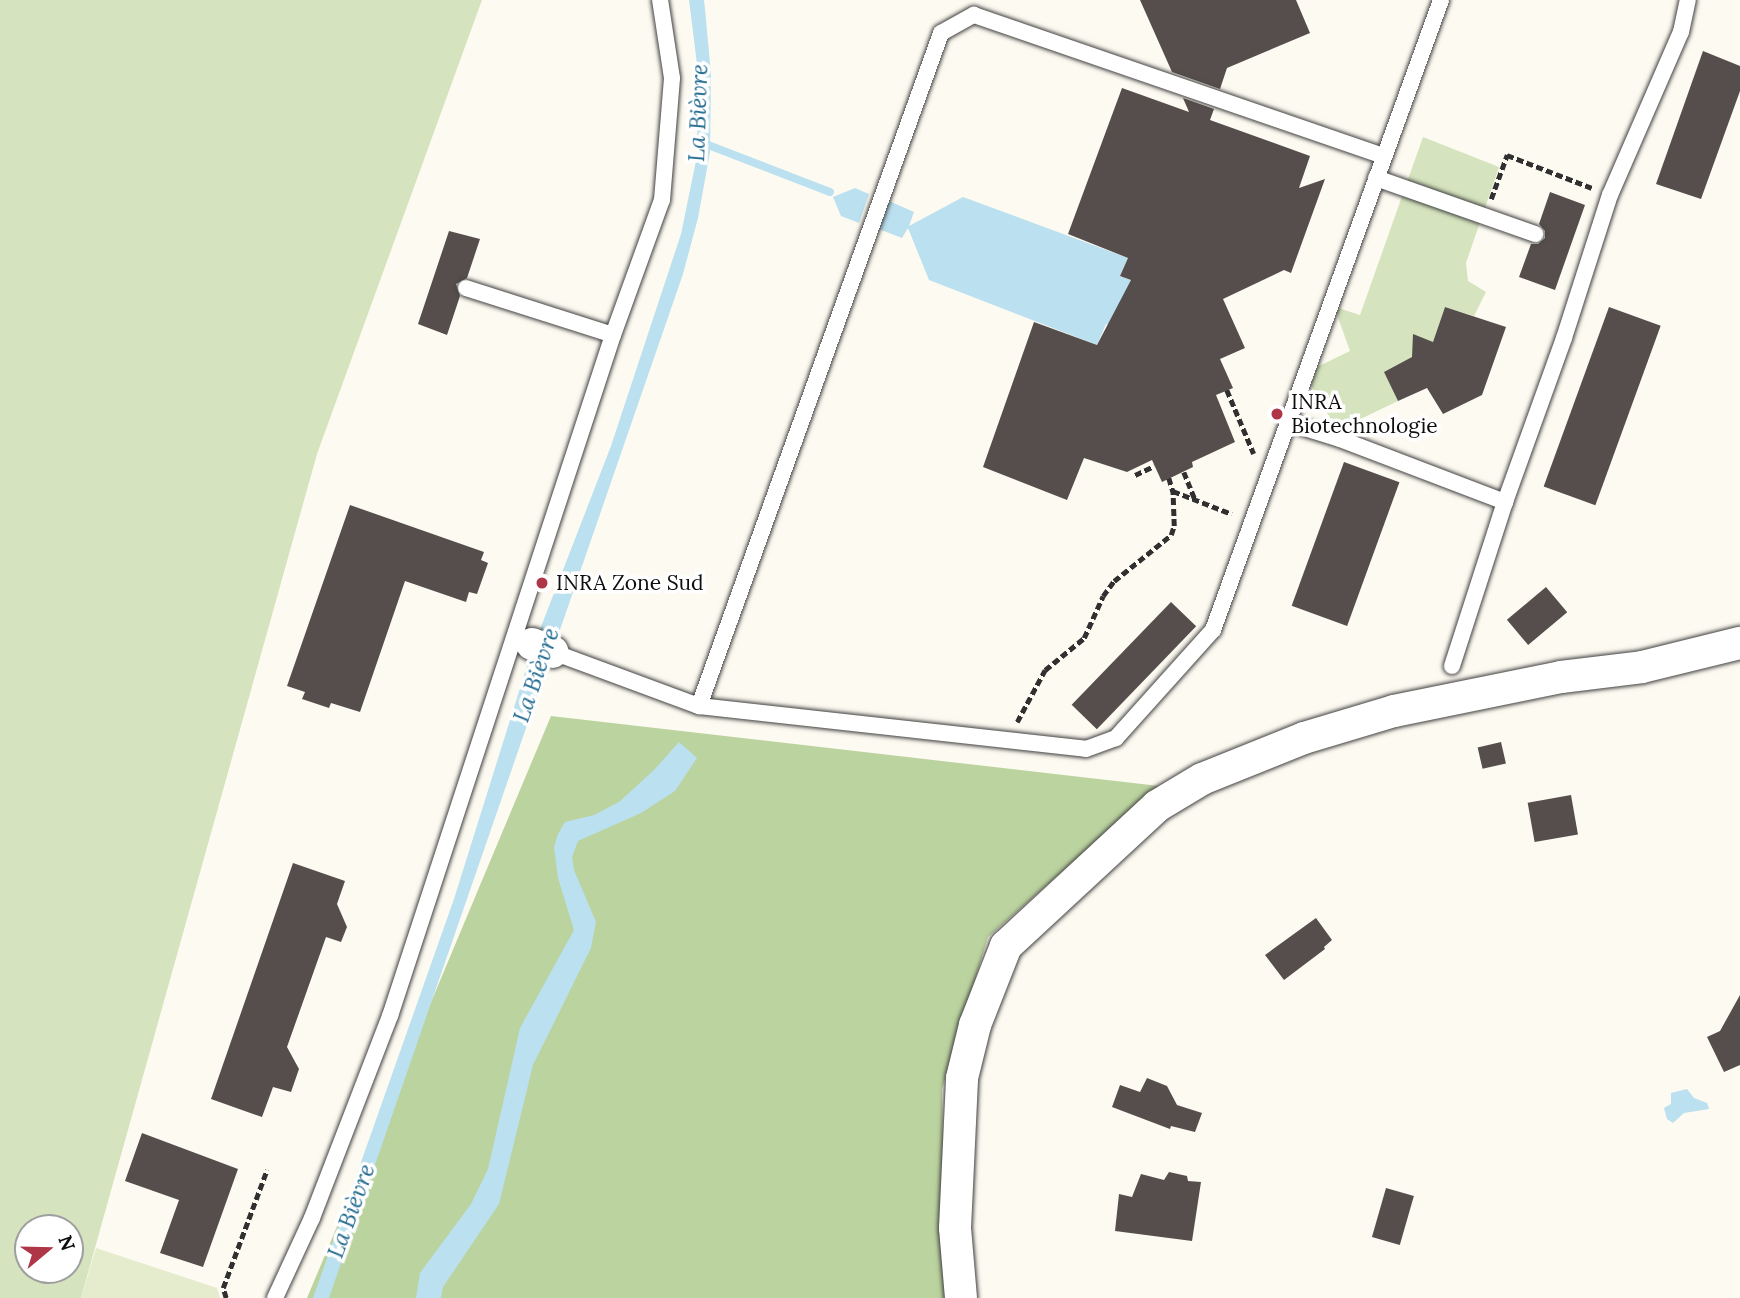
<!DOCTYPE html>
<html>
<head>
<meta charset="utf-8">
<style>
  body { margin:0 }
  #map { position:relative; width:1740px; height:1298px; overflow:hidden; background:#fdfaf1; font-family:Lora,serif }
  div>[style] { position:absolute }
  .green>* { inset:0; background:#d5e4be }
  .forest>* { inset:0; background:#bbd39f }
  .pitch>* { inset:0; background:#e5ecce }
  .water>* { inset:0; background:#bbe0ef }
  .stream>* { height:8px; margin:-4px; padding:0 4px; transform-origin:4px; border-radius:4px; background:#bbe0ef }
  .building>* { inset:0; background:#554e4c; transform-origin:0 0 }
  .path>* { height:4.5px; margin-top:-2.25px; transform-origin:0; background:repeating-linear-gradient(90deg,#303030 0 7px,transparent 0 10.5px) }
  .roads { filter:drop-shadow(0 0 2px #414141) drop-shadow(0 0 2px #414141) }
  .service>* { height:16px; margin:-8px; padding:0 8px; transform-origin:8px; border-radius:8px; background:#fff }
  .minor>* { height:32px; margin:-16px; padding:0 16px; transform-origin:16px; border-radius:16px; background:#fff }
  .dots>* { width:19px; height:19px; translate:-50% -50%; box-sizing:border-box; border:4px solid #fff; border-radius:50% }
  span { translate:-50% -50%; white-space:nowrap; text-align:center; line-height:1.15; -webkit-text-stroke:7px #fff; paint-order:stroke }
  .poi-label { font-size:21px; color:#0e0e0e }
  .left { translate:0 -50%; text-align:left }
  .water-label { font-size:23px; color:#256c91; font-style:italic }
  .north { position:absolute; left:14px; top:1214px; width:70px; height:70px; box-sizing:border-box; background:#fff; border:2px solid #9f9f9f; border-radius:50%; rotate:71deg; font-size:19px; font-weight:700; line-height:28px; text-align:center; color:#0e0e0e }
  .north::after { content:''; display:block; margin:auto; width:24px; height:32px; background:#ae3647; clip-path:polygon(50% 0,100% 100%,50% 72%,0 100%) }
</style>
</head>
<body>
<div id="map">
  <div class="green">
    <i style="clip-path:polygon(evenodd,0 0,482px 0,317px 454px,81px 1298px,0 1298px,0 0,28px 1228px,70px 1228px,70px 1270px,28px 1270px,28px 1228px)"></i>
    <i style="clip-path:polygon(1423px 137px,1499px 167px,1466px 263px,1468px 281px,1486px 292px,1474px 316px,1445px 307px,1433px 342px,1417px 355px,1385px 372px,1398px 401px,1348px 425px,1334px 425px,1311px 385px,1317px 367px,1350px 351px,1336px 312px,1338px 308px,1360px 315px)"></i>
  </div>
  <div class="forest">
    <i style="clip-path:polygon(551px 716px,1159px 786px,988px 937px,942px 1089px,946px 1298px,307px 1298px)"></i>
  </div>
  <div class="pitch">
    <i style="clip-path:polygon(96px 1248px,217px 1288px,220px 1298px,81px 1298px)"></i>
  </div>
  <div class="water">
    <i style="clip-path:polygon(689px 0,704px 0,705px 9px,711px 74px,710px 152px,698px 218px,683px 274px,329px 1298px,313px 1298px,454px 899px,532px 650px,611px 446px,681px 234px,696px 161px,698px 116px,697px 64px)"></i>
    <i style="clip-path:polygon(855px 188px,869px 194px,859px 223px,841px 216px,833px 197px)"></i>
    <i style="clip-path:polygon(963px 197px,1128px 258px,1120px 276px,1131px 280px,1115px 327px,1106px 324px,1097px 345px,929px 280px,908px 228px,902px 238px,876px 228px,889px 201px,914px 212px,909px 226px)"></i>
    <i style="clip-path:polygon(679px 742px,697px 758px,675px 791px,641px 813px,578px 841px,572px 857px,574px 870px,596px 922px,591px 948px,533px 1065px,499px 1204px,443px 1287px,441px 1298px,416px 1298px,420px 1273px,471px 1204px,488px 1169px,520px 1028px,574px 930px,558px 878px,554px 847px,558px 834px,565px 822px,594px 815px,619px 802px,654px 770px)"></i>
    <i style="clip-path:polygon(1687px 1089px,1694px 1098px,1707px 1103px,1709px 1109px,1684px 1113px,1673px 1123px,1667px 1119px,1664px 1108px,1671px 1104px,1671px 1093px)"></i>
  </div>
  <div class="stream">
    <i style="left:703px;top:143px;width:136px;rotate:21.1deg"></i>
  </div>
  <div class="building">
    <i style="clip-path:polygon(1140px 0,1296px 0,1310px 33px,1227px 68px,1220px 89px,1172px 72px)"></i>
    <i style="clip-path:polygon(1703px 51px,1740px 66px,1740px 91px,1701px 199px,1656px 184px)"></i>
    <i style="clip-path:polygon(1122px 88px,1189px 112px,1183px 98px,1214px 109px,1210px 120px,1310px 156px,1299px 188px,1325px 179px,1291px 273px,1284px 270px,1223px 299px,1245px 348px,1220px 359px,1233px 388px,1216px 395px,1235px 442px,1192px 462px,1193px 467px,1162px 482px,1152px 460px,1127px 472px,1084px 458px,1067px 500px,983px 467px,1034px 322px,1097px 345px,1131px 280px,1120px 276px,1128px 258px,1068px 234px)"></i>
    <i style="clip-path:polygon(1550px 192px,1585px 205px,1555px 290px,1519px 277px,1531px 244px,1538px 244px,1545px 238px,1545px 231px,1539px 224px)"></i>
    <i style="clip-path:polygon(449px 231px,480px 239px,467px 278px,456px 284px,460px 296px,447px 335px,418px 324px)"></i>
    <i style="clip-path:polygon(1445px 307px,1506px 327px,1482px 395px,1443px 414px,1427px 388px,1398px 401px,1384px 372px,1412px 357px,1413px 334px,1433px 342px)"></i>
    <i style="left:1609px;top:307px;width:55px;height:191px;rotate:20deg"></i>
    <i style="left:1344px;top:462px;width:59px;height:153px;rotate:20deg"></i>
    <i style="clip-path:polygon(350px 505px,484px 552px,481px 560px,488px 563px,477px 594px,469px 592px,466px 602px,405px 581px,360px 712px,331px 703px,329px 708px,302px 699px,305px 692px,287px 686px)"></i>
    <i style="left:1546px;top:587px;width:33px;height:51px;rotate:50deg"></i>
    <i style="left:1171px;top:602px;width:35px;height:143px;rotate:44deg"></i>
    <i style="left:1501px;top:742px;width:22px;height:24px;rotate:77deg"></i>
    <i style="left:1571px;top:795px;width:40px;height:44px;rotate:80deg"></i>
    <i style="clip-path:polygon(293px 863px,345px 881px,337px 904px,347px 927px,341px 942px,326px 937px,287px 1047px,299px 1069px,291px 1092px,273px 1087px,262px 1117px,211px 1099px)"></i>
    <i style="clip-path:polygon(1316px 918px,1332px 940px,1324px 947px,1325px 949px,1284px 980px,1265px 955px)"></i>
    <i style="clip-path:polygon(1740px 995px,1740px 1065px,1724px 1072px,1707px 1037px,1720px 1031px)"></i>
    <i style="clip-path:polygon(1147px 1078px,1167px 1086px,1177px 1105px,1202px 1113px,1195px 1132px,1171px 1126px,1170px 1129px,1112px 1107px,1120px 1085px,1140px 1092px)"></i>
    <i style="clip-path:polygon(142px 1133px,238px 1169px,203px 1267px,160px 1253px,179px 1200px,125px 1181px)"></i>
    <i style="clip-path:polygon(1169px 1172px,1187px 1176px,1188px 1181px,1201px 1182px,1192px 1241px,1115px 1231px,1119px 1194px,1132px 1197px,1141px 1174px,1164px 1180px)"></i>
    <i style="left:1386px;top:1188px;width:29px;height:51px;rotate:16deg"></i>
  </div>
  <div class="path">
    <i style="left:1491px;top:199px;width:47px;rotate:-70deg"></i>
    <i style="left:1507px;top:155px;width:91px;rotate:21.2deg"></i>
    <i style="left:1227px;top:390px;width:69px;rotate:67.1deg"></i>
    <i style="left:1184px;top:472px;width:29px;rotate:68deg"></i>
    <i style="left:1135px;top:475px;width:21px;rotate:-25deg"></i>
    <i style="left:1169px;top:478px;width:14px;rotate:73deg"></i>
    <i style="left:1173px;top:491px;width:63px;rotate:21.3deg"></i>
    <i style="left:1017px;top:722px;width:59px;rotate:-61.7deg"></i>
    <i style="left:1045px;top:670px;width:50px;rotate:-39.4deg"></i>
    <i style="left:1084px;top:638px;width:46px;rotate:-65.7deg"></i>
    <i style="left:1103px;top:596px;width:19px;rotate:-54deg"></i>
    <i style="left:1114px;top:581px;width:73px;rotate:-38.9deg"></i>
    <i style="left:1171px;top:535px;width:9px;rotate:-72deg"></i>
    <i style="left:1174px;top:526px;width:35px;rotate:-92deg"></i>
    <i style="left:226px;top:1298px;width:10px;rotate:-107deg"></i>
    <i style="left:223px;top:1288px;width:126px;rotate:-69.6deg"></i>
  </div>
  <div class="roads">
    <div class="service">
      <i style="left:1376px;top:178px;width:169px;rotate:19.4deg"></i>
      <i style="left:466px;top:288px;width:154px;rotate:17.7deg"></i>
      <i style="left:1289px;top:423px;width:53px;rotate:17.4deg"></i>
      <i style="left:1340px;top:439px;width:177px;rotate:20.9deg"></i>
      <i style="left:1505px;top:502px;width:174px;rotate:-70.2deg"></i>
      <i style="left:1564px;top:338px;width:150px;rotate:-72.2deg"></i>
      <i style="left:1610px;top:195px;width:178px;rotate:-66.5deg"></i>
      <i style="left:1681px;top:32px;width:33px;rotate:-78deg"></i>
      <i style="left:553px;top:652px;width:156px;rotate:20.3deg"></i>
      <i style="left:699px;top:706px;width:389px;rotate:6.3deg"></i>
      <i style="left:1086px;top:749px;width:32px;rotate:-20deg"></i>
      <i style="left:1116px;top:738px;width:145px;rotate:-48.1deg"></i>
      <i style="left:1213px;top:630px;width:670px;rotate:-70.1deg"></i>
      <i style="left:1452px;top:666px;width:172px;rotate:-72.1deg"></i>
      <i style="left:699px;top:706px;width:715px;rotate:-70.22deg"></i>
      <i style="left:941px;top:33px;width:38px;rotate:-29deg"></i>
      <i style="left:974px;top:15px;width:433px;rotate:19deg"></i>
      <i style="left:275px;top:1298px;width:88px;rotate:-65.2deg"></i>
      <i style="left:312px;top:1218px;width:217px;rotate:-68.9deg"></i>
      <i style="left:390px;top:1016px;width:717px;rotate:-71.87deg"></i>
      <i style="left:613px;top:335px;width:144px;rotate:-70.1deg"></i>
      <i style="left:662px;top:200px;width:122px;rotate:-85.3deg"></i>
      <i style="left:672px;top:78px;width:79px;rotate:-98.7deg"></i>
    </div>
    <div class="minor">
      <i style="left:532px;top:644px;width:22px;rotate:21deg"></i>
      <i style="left:961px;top:1298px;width:70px;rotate:-94.9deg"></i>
      <i style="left:955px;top:1228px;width:150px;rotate:-87.3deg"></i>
      <i style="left:962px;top:1078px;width:55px;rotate:-76.2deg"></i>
      <i style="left:975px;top:1025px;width:85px;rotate:-68.6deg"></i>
      <i style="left:1006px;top:946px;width:206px;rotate:-42.8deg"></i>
      <i style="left:1157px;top:806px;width:52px;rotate:-31deg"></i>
      <i style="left:1202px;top:779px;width:110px;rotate:-21.9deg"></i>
      <i style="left:1304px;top:738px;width:94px;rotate:-16.7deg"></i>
      <i style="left:1394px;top:711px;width:170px;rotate:-11.5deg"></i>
      <i style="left:1561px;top:677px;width:82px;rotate:-7deg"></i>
      <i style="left:1642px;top:667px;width:101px;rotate:-13.8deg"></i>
    </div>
  </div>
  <div class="dots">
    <i style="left:1277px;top:414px;background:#ae3647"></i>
    <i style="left:542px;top:583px;background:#ae3647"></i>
  </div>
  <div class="poi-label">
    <span class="left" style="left:1291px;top:414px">INRA<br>Biotechnologie</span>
    <span class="left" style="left:556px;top:583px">INRA Zone Sud</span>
  </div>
  <div class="water-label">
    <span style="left:698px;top:113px;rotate:-88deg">La Bièvre</span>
    <span style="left:536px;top:675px;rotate:-71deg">La Bièvre</span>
    <span style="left:351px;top:1211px;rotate:-70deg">La Bièvre</span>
  </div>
  <div class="north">N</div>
</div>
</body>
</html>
